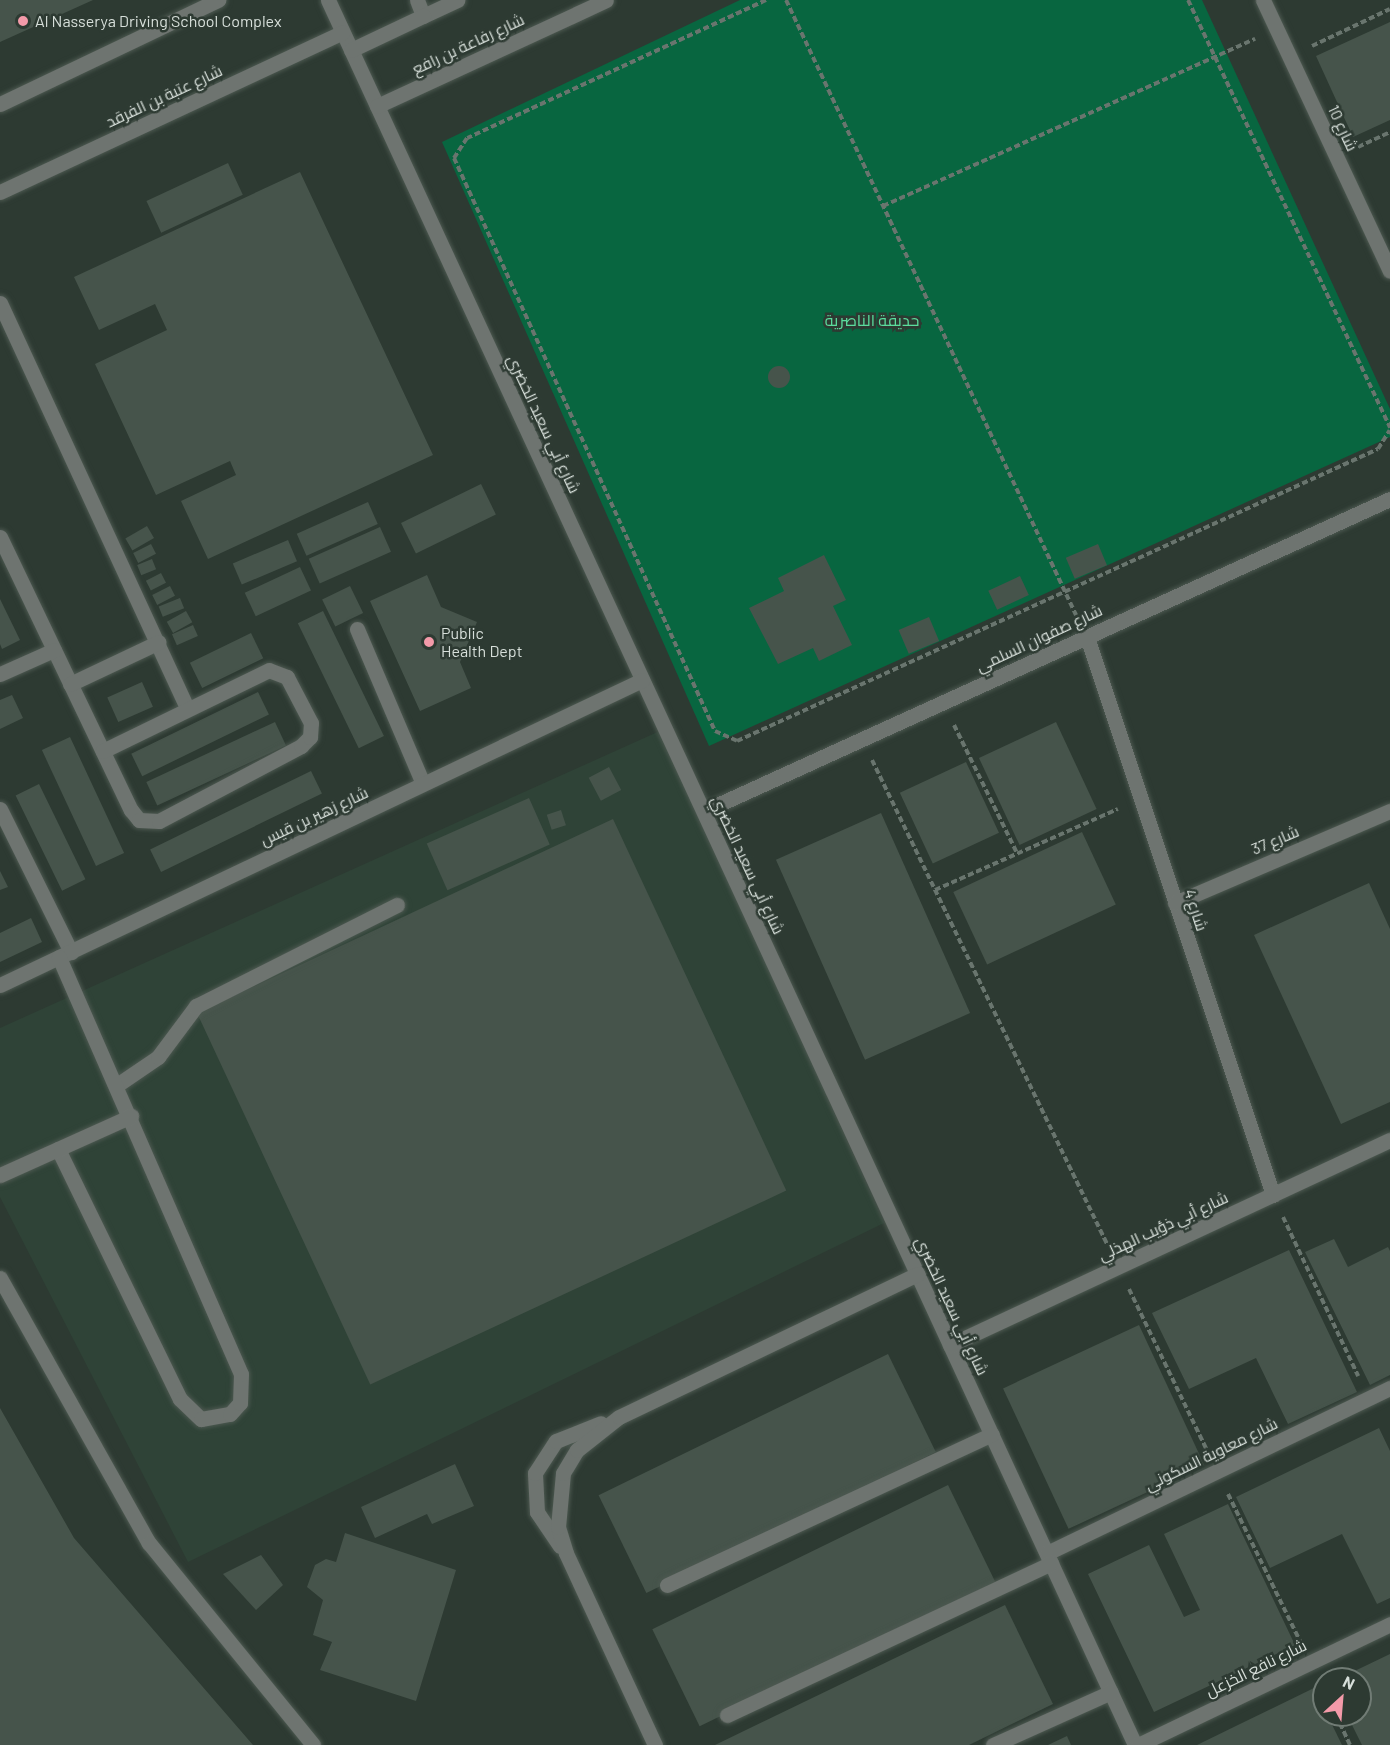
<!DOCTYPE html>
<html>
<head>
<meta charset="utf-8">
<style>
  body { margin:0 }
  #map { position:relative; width:1390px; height:1745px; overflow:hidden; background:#2d3a32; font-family:Barlow,Cairo,sans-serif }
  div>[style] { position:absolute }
  .built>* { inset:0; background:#2f4337 }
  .green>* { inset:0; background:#086640 }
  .building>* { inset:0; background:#46544b; transform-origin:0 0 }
  .round { border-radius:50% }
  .path>* { height:4px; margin-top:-2px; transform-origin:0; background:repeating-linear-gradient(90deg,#69756e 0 6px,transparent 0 9px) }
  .roads { filter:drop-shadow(0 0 2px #4c5850) drop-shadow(0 0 2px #4c5850) }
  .minor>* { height:15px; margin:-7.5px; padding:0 7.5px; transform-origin:7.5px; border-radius:7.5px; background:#6e7470 }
  .dots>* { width:16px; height:16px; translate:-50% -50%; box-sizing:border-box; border:3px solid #2d3a32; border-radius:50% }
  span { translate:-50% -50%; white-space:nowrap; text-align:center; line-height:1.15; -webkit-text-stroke:5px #2d3a32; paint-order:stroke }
  .poi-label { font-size:16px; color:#d7dfda }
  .left { translate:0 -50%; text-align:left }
  .street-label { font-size:16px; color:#d7dfda }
  .park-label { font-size:16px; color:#5bdd9d }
  .north { position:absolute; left:1312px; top:1667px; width:60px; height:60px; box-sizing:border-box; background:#2d3a32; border:2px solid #717c75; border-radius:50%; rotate:26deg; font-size:16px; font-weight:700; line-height:24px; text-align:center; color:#d7dfda }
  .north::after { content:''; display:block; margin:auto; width:21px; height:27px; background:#f39aa9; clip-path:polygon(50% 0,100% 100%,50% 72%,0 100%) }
</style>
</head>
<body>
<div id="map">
  <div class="built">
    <i style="clip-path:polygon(662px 730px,884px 1223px,188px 1562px,0 1197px,0 1028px)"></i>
  </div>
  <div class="green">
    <i style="clip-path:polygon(740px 0,1202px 0,1390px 409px,1390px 437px,709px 746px,442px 142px)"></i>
  </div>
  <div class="building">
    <i style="clip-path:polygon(0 0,93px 0,0 42px)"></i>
    <i style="clip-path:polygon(1390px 22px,1390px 120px,1353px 137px,1316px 56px)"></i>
    <i style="left:228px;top:163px;width:35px;height:90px;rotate:65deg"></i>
    <i style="clip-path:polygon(300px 172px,433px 455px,208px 559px,181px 501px,236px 475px,230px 461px,156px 495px,95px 364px,167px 330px,155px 304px,99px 330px,74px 277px)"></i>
    <i class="round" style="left:768px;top:366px;width:22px;height:22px"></i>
    <i style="left:481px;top:484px;width:34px;height:89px;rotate:64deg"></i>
    <i style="left:368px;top:502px;width:24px;height:78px;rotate:66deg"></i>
    <i style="left:147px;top:526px;width:14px;height:25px;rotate:60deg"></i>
    <i style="left:380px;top:527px;width:27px;height:78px;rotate:66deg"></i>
    <i style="left:288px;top:540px;width:23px;height:60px;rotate:67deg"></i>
    <i style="left:151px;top:544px;width:11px;height:20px;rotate:63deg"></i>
    <i style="left:1098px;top:544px;width:23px;height:35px;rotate:67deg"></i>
    <i style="clip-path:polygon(824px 555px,846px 600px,833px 606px,852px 645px,819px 661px,813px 648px,778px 664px,749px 608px,784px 591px,778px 578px)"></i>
    <i style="left:152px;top:559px;width:11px;height:16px;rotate:68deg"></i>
    <i style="left:300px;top:567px;width:26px;height:61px;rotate:65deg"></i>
    <i style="left:161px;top:573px;width:11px;height:17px;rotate:63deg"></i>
    <i style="clip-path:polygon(427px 575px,441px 607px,477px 622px,460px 662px,471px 688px,420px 711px,370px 601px)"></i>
    <i style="left:1020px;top:576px;width:21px;height:35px;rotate:65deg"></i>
    <i style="left:170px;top:586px;width:11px;height:20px;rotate:63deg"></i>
    <i style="left:350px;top:586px;width:30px;height:31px;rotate:64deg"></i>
    <i style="left:180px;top:598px;width:11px;height:23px;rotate:68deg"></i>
    <i style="clip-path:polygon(0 599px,20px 640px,2px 649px,0 644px)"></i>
    <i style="left:186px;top:611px;width:13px;height:22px;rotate:61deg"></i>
    <i style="left:323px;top:611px;width:139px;height:28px;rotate:64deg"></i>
    <i style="left:929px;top:617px;width:26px;height:33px;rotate:67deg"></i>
    <i style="left:193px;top:625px;width:12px;height:23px;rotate:66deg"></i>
    <i style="left:251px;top:633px;width:28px;height:68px;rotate:64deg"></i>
    <i style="left:142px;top:682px;width:27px;height:38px;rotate:66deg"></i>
    <i style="left:258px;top:692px;width:25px;height:141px;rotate:64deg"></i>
    <i style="clip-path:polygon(12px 695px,23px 718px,0 729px,0 700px)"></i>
    <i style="left:275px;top:722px;width:26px;height:142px;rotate:65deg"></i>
    <i style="left:1056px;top:722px;width:96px;height:85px;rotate:65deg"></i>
    <i style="left:70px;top:737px;width:128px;height:31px;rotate:65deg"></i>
    <i style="left:966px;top:762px;width:78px;height:73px;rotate:65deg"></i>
    <i style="left:609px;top:767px;width:26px;height:23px;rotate:62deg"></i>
    <i style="left:311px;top:771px;width:25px;height:179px;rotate:64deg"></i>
    <i style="left:39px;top:784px;width:106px;height:26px;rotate:64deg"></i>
    <i style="left:529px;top:798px;width:51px;height:112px;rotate:66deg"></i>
    <i style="left:561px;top:810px;width:16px;height:15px;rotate:72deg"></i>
    <i style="left:881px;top:813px;width:219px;height:115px;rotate:66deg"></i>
    <i style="left:613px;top:819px;width:410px;height:459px;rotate:65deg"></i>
    <i style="left:1082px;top:832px;width:80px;height:142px;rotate:65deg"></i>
    <i style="clip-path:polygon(0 871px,8px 887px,0 890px)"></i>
    <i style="clip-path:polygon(1369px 883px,1390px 929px,1390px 1102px,1341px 1124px,1254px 935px)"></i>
    <i style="clip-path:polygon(31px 918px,42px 942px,0 962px,0 933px)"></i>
    <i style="clip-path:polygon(1334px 1239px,1348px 1267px,1388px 1247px,1390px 1251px,1390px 1375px,1370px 1385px,1305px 1252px)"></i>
    <i style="clip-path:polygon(1289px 1250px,1357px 1392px,1288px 1424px,1256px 1358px,1189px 1389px,1152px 1313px)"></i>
    <i style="left:1139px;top:1325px;width:155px;height:150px;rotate:65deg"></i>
    <i style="left:888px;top:1354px;width:109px;height:322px;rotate:64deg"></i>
    <i style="clip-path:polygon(0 1408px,74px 1538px,253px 1745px,0 1745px)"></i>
    <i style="clip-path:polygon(1379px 1428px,1390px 1451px,1390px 1598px,1377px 1604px,1342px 1534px,1270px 1568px,1236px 1497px)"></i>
    <i style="clip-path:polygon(455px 1464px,474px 1506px,432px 1524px,427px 1514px,375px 1538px,361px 1507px)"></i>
    <i style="left:948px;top:1485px;width:108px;height:329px;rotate:64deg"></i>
    <i style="clip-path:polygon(1228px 1504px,1295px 1645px,1154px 1712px,1088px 1574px,1149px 1545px,1184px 1617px,1200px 1610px,1164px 1534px)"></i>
    <i style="clip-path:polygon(345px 1533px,456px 1570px,416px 1701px,320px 1670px,332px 1642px,313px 1635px,323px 1600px,307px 1587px,315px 1565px,326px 1559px,336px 1562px)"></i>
    <i style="clip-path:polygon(261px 1555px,283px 1585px,256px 1610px,223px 1574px)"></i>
    <i style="clip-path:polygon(1005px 1605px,1053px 1704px,969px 1745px,715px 1745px)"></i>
    <i style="clip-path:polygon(1390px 1654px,1390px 1745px,1362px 1745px,1347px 1715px,1360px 1715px,1360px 1679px,1338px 1679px)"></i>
    <i style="clip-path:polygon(1314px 1688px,1342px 1745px,1197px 1745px,1240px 1724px)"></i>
    <i style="clip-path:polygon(1067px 1736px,1071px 1745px,1048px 1745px)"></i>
  </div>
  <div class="path">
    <i style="left:766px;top:0;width:329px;rotate:155.2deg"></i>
    <i style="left:467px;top:138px;width:24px;rotate:123deg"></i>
    <i style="left:454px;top:158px;width:630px;rotate:65.51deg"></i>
    <i style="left:715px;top:731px;width:24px;rotate:24deg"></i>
    <i style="left:737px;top:741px;width:704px;rotate:-24.49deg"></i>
    <i style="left:1378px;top:449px;width:22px;rotate:-58deg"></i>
    <i style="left:786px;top:0;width:680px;rotate:64.75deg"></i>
    <i style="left:1188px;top:0;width:473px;rotate:64.7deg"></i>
    <i style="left:1312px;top:46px;width:86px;rotate:-25.4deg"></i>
    <i style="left:1358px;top:147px;width:35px;rotate:-25deg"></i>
    <i style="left:883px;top:206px;width:408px;rotate:-24.2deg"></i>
    <i style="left:954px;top:725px;width:143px;rotate:63.8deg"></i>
    <i style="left:872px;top:760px;width:538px;rotate:64.1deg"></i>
    <i style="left:935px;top:890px;width:200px;rotate:-23.9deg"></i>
    <i style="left:1283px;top:1217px;width:176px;rotate:64.7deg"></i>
    <i style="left:1129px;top:1289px;width:179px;rotate:64.2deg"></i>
    <i style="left:1228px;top:1494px;width:164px;rotate:63.9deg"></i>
    <i style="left:1336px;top:1715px;width:33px;rotate:65deg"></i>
  </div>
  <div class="roads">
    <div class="minor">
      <i style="left:328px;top:0;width:1923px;rotate:65.18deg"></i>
      <i style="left:417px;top:0;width:17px;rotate:69deg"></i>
      <i style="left:423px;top:16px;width:38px;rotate:-25deg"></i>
      <i style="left:1263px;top:0;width:299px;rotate:64.9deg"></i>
      <i style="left:351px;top:50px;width:80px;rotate:-25.3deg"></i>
      <i style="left:0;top:104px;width:242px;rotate:-25.5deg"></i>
      <i style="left:377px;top:106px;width:252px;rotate:-24.8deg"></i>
      <i style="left:0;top:192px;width:378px;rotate:-25deg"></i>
      <i style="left:0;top:303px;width:447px;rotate:65.2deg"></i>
      <i style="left:0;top:537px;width:303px;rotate:64.4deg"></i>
      <i style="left:131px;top:810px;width:13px;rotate:51deg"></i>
      <i style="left:139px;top:820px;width:20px;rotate:3deg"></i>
      <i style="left:159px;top:821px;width:161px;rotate:-27.8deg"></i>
      <i style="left:301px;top:746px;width:13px;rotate:-45deg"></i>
      <i style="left:310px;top:737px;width:14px;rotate:-86deg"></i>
      <i style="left:311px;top:723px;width:52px;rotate:-117.6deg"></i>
      <i style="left:287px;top:677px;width:19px;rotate:-159deg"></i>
      <i style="left:269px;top:670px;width:185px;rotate:154deg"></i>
      <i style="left:357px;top:629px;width:168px;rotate:66.9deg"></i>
      <i style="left:1087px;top:637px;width:588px;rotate:71.57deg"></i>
      <i style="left:0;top:674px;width:59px;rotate:-24deg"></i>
      <i style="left:70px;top:684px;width:98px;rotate:-25.3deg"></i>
      <i style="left:0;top:809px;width:160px;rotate:63.6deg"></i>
      <i style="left:704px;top:811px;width:754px;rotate:-24.46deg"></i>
      <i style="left:1175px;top:903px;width:234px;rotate:-23.2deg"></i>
      <i style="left:0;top:985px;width:711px;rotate:-25.41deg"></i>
      <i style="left:117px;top:1085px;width:50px;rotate:-34.3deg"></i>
      <i style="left:158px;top:1057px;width:64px;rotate:-53.3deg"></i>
      <i style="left:196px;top:1006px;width:225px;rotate:-26.7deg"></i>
      <i style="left:58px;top:1149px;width:278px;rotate:64deg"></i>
      <i style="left:180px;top:1399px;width:29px;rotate:44deg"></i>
      <i style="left:201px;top:1419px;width:29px;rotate:-10deg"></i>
      <i style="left:230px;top:1414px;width:15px;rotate:-48deg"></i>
      <i style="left:240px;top:1403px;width:29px;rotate:-88deg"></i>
      <i style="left:241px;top:1374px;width:455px;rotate:-113.6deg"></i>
      <i style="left:0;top:1175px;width:144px;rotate:-24.2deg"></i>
      <i style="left:0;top:1278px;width:304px;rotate:60.7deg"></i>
      <i style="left:149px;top:1543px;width:260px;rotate:50.9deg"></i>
      <i style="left:950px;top:1345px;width:485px;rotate:-25deg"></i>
      <i style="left:560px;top:1546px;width:41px;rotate:-124.1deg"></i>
      <i style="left:537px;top:1512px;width:39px;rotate:-93deg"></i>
      <i style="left:535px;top:1473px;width:38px;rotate:-57deg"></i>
      <i style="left:556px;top:1441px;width:48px;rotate:-21.8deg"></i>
      <i style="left:1047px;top:1553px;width:381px;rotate:-25.7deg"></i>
      <i style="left:667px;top:1585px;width:358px;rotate:-24.9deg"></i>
      <i style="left:727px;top:1715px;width:358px;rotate:-25.1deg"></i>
      <i style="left:655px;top:1745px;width:212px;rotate:-114.9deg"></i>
      <i style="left:566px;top:1553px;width:27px;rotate:-107deg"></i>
      <i style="left:558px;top:1527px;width:54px;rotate:-84.7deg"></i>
      <i style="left:563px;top:1473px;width:27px;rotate:-59deg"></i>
      <i style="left:577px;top:1450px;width:53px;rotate:-38.2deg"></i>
      <i style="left:619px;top:1417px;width:331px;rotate:-25.6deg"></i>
      <i style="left:993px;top:1745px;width:129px;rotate:-24.2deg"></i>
      <i style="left:1138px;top:1745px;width:280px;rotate:-25.6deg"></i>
    </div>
  </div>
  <div class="dots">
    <i style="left:23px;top:21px;background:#f39aa9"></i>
    <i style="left:429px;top:642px;background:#f39aa9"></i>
  </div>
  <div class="poi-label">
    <span class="left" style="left:35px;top:21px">Al Nasserya Driving School Complex</span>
    <span class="left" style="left:441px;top:642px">Public<br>Health Dept</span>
  </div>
  <div class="street-label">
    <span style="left:468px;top:44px;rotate:-25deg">شارع رفاعة بن رافع</span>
    <span style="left:164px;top:96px;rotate:-25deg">شارع عتبة بن الفرقد</span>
    <span style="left:1343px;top:128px;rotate:65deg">شارع 10</span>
    <span style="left:544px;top:424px;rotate:65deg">شارع أبي سعيد الخضري</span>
    <span style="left:1039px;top:638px;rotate:-25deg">شارع صفوان السلمي</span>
    <span style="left:314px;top:816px;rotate:-25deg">شارع زهير بن قيس</span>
    <span style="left:1275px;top:840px;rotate:-23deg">شارع 37</span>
    <span style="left:748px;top:865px;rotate:65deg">شارع أبي سعيد الخضري</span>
    <span style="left:1196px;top:910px;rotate:72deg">شارع 4</span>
    <span style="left:1163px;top:1226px;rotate:-25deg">شارع أبي ذؤيب الهذلي</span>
    <span style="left:952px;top:1306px;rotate:65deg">شارع أبي سعيد الخضري</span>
    <span style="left:1211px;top:1454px;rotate:-26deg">شارع معاوية السكوني</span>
    <span style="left:1256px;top:1668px;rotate:-26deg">شارع نافع الخزعل</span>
  </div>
  <div class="park-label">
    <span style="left:872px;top:320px">حديقة الناصرية</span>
  </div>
  <div class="north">N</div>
</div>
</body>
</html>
